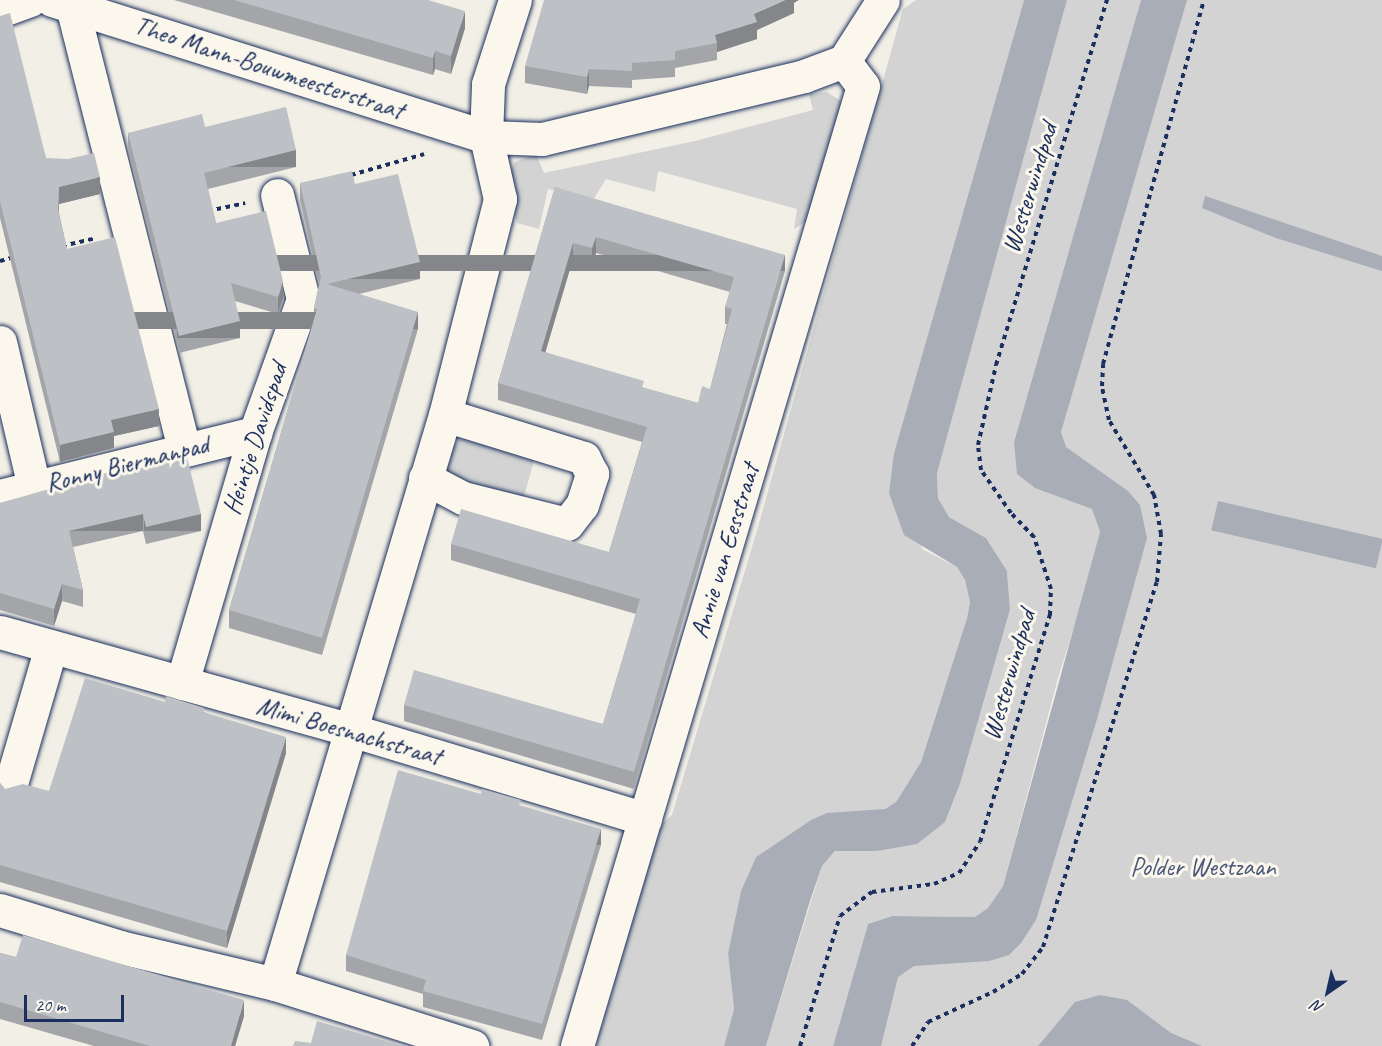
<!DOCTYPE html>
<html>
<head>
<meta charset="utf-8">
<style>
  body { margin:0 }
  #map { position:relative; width:1382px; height:1046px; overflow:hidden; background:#f2efe6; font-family:Caveat,sans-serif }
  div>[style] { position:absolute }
  .green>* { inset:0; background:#d2d3d2 }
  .water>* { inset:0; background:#a9adb7; transform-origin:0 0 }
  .path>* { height:4px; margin-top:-2px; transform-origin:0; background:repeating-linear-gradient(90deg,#1b2f5e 0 4.5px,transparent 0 9px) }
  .roads { filter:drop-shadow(0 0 2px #1b2f5e) drop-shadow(0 0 2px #1b2f5e) }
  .street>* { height:33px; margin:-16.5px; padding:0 16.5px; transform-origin:16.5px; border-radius:16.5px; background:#fbf7ec }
  .wall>* { inset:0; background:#a3a5a9 }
  .shaded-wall>* { inset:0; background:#848689; transform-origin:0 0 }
  .building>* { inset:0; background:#bdc0c4 }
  span { translate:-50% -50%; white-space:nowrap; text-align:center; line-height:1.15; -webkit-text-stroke:6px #fbf7ec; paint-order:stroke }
  .street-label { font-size:26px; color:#1b2f5e }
  .park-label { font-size:26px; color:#49587b }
  .north { position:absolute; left:1298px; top:962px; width:60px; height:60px; -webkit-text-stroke:4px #fbf7ec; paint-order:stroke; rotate:214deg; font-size:16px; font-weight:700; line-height:24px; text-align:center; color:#1b2f5e }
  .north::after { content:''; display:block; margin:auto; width:21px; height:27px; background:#1b2f5e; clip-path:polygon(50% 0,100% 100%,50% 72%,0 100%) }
  .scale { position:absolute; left:24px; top:995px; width:100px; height:27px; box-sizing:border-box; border:3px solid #1b2f5e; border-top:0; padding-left:8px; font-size:18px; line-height:21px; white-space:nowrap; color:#1b2f5e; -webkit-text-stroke:4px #fbf7ec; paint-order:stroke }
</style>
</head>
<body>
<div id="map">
  <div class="green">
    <i style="clip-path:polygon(916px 0,1024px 0,894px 453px,922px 549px,957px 567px,965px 580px,970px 602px,967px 618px,921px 762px,896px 802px,885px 809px,811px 820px,756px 857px,741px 891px,728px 953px,734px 1009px,724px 1046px,596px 1046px,659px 826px,672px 815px,758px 527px,903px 9px)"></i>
    <i style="clip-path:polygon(1067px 0,1141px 0,1014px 442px,1044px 487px,1145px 0,1382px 0,1382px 1046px,851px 1046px,879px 949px,997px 915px,1109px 550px,1093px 511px,1100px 532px,1093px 567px,1058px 678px,1003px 886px,988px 908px,975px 917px,892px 916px,868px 924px,833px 1046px,766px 1046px,822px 866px,835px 851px,877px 851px,945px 822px,960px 784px,1010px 611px,1007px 571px,986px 538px,949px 517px,938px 498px,937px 472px)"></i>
    <i style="clip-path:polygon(827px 92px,845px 104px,812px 218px,794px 229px,797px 209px,658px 171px,655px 192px,606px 179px,593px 200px,548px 189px,539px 229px,517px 223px,506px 179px,515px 162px,536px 154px,544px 173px,695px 141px,813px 110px,809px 94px)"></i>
    <i style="clip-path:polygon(459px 439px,475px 439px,535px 457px,523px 500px,454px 478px,446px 468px,447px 454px)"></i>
  </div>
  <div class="water">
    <i style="clip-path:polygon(1024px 0,1067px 0,937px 473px,938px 498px,949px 517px,986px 538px,1007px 571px,1010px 610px,960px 784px,945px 822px,917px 844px,877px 851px,835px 851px,822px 866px,810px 901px,766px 1046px,724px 1046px,734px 1009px,728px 953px,741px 891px,756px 857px,811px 820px,827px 813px,885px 809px,896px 802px,921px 762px,967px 618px,970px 602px,965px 580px,957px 567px,904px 535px,889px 493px,894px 453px)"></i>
    <i style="clip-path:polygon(1141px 0,1187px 0,1061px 432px,1066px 447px,1128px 491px,1140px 505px,1147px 538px,1097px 719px,1036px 920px,1021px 943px,1009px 955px,989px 961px,914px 966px,898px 977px,881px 1046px,833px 1046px,868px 924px,892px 916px,975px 917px,988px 908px,1003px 886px,1100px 532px,1092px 509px,1035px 488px,1017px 474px,1014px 442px)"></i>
    <i style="clip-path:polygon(1205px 196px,1382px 256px,1382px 271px,1276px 238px,1202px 208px)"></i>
    <i style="left:1218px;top:501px;width:169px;height:30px;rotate:13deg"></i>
    <i style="clip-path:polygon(1100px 995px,1127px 1000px,1171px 1033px,1202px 1046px,1038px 1046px,1075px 1002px)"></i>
  </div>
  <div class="path">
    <i style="left:351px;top:175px;width:76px;rotate:-16deg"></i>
    <i style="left:208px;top:211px;width:38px;rotate:-12deg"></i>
    <i style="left:62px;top:246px;width:35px;rotate:-13deg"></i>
    <i style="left:0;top:261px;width:15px;rotate:-16deg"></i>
    <i style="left:800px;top:1046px;width:136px;rotate:-72.9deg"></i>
    <i style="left:840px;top:916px;width:40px;rotate:-37deg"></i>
    <i style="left:872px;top:892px;width:63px;rotate:-7.4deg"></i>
    <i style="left:934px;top:884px;width:27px;rotate:-24deg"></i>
    <i style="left:959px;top:873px;width:37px;rotate:-56deg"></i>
    <i style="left:980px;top:842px;width:238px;rotate:-72.9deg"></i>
    <i style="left:1050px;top:615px;width:26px;rotate:-88deg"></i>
    <i style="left:1051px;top:589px;width:55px;rotate:-108.1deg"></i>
    <i style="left:1034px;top:537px;width:33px;rotate:-134deg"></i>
    <i style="left:1011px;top:513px;width:52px;rotate:-124.9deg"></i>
    <i style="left:981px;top:470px;width:25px;rotate:-97deg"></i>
    <i style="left:978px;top:445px;width:82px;rotate:-77.3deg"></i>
    <i style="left:996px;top:365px;width:382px;rotate:-73.1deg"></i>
    <i style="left:912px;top:1046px;width:29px;rotate:-56deg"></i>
    <i style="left:928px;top:1022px;width:72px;rotate:-24.8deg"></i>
    <i style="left:993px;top:992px;width:34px;rotate:-32deg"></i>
    <i style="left:1022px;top:974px;width:34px;rotate:-52deg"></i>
    <i style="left:1043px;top:947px;width:382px;rotate:-72.7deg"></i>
    <i style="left:1157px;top:582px;width:48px;rotate:-85.2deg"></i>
    <i style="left:1161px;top:534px;width:40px;rotate:-100deg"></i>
    <i style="left:1154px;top:495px;width:87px;rotate:-121deg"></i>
    <i style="left:1109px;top:420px;width:35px;rotate:-102deg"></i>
    <i style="left:1102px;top:386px;width:22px;rotate:-87deg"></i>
    <i style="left:1103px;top:364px;width:378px;rotate:-74.5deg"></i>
  </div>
  <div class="roads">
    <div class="street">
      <i style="left:52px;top:0;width:455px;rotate:17.5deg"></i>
      <i style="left:486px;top:137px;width:56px;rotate:2deg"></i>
      <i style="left:542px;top:139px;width:269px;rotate:-13.5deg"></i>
      <i style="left:804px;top:76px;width:43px;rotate:-20.6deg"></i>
      <i style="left:844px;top:61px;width:31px;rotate:53deg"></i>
      <i style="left:863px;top:86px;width:1002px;rotate:106.59deg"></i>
      <i style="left:72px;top:6px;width:458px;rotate:75.8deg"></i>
      <i style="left:0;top:11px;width:32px;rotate:-20deg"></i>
      <i style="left:844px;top:61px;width:72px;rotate:-57.4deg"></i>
      <i style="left:0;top:342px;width:149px;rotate:76.8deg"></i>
      <i style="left:425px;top:478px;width:43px;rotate:27.8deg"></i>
      <i style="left:463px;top:498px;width:107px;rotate:14deg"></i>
      <i style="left:567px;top:524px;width:24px;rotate:-52deg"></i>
      <i style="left:582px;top:505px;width:33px;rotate:-72deg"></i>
      <i style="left:592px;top:474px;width:18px;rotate:-117deg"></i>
      <i style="left:584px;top:458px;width:145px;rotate:-162.8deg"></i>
      <i style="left:0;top:496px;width:263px;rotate:-13.9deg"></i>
      <i style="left:0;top:632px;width:368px;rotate:15.6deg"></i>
      <i style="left:354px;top:731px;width:304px;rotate:16.8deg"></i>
      <i style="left:182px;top:683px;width:260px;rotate:-73.7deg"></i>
      <i style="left:255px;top:433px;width:142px;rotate:-70.3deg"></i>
      <i style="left:303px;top:299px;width:107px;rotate:-104deg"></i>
      <i style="left:10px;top:787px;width:146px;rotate:-73.7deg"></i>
      <i style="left:0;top:910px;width:126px;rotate:17.1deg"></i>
      <i style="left:120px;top:947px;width:159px;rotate:13.4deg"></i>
      <i style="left:275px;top:984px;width:207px;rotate:17.5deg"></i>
      <i style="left:275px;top:984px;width:594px;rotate:-73.37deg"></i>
      <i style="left:445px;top:415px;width:223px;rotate:-75.7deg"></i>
      <i style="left:500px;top:199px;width:64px;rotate:-102.7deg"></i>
      <i style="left:486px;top:137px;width:53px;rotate:-87.8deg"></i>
      <i style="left:488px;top:84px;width:88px;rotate:-72.2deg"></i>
    </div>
  </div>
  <div class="wall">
    <i style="clip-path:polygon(174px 0,428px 0,465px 28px,451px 74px,435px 69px,433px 75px)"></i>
    <i style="clip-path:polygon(794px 3px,794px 13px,757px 30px,757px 39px,717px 52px,717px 60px,675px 68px,675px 77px,632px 80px,632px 88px,589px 86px,587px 94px,525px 83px,525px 66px)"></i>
    <i style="clip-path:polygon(0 16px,46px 158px,100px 194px,59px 204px,59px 213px,67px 249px,159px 426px,114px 436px,114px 448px,60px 462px,0 218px)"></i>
    <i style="clip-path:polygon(205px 127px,296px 167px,208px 189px,216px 223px,283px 298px,278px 314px,235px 301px,240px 338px,179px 353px,128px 150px,128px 133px)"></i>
    <i style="clip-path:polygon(300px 183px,355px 184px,420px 279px,359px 294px,418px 329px,322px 655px,229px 628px,229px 610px,314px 320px,314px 308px,319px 285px,300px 200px)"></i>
    <i style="clip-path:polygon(evenodd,555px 187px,785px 271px,634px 789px,404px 721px,404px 705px,603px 724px,636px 614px,451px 560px,451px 544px,609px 552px,642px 442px,498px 400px,498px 383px,555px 187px,596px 253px,730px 292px,725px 307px,725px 324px,727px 324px,710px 389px,698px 403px,644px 388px,545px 352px,573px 259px,592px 265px,596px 253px)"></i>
    <i style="clip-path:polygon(124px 472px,201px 531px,146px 544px,143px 531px,73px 547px,83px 590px,83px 607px,62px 601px,54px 626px,0 610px,0 503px)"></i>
    <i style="clip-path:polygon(165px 702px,204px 712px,286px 753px,227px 948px,0 882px,0 783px,5px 789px,49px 791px)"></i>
    <i style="clip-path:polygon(521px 806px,601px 845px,542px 1040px,423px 1007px,423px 994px,346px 971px,346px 955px)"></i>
    <i style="clip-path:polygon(0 953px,244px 1016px,235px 1046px,94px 1046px,0 1019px)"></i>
  </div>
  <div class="shaded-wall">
    <i style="clip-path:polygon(785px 0,799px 0,794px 3px,794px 13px,757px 30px,757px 39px,717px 52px,717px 43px,715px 35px,754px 14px)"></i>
    <i style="clip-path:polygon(465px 11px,465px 28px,451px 74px,451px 56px)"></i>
    <i style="clip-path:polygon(435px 51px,435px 69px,433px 75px,433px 58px)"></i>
    <i style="clip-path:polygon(589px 69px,589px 86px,587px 94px,587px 77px)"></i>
    <i style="left:296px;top:150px;width:17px;height:95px;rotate:90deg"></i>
    <i style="clip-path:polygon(100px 177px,100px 194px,59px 204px,58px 227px,59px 187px)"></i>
    <i style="clip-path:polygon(596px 237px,596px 253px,592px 265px,592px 248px)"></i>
    <i style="clip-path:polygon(573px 243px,573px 259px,541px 367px,541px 351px)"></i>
    <i style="left:785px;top:255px;width:16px;height:539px;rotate:90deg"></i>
    <i style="left:420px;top:262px;width:17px;height:96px;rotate:90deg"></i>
    <i style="clip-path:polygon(283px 281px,283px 298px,278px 314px,278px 297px)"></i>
    <i style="left:418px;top:312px;width:17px;height:340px;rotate:90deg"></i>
    <i style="left:240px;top:321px;width:17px;height:63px;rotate:90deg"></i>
    <i style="clip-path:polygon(159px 409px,159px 426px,114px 436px,114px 448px,60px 462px,60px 445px,111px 420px)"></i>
    <i style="left:143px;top:514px;width:17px;height:76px;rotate:90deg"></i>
    <i style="left:201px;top:514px;width:17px;height:57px;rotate:90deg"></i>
    <i style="clip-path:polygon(62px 584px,62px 601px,54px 626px,54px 609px)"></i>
    <i style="clip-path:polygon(286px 737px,286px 753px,227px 948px,227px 931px)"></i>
    <i style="left:601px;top:829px;width:16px;height:204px;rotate:90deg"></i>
    <i style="clip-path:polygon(244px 1000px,244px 1016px,235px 1046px,231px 1046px)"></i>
  </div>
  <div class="building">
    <i style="clip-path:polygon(234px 0,428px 0,465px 11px,451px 56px,435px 51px,433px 58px)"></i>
    <i style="clip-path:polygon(544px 0,785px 0,754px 14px,757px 22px,715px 35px,717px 43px,675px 51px,675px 60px,632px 63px,632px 71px,589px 69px,587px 77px,525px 66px)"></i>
    <i style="clip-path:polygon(10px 13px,46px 158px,68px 159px,94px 153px,100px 177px,59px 187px,58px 210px,67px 249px,115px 237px,159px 409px,111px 420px,114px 432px,60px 445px,0 201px,0 16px)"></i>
    <i style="clip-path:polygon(286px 107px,296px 150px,204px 173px,216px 223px,266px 211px,283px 281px,278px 297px,231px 283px,240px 321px,179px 336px,128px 133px,202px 114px,205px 127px)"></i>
    <i style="clip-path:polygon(352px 171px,355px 184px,398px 174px,420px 262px,327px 284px,418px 312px,322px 638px,229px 610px,317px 309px,314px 308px,321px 277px,300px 183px)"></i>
    <i style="clip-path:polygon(evenodd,555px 187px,785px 255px,634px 772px,404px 705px,414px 670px,603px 724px,612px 695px,640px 599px,451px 544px,461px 509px,609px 552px,647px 427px,498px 383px,555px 187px,596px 237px,734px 277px,725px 307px,732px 309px,710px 389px,702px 386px,698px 403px,642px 387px,644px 381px,541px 351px,573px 243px,592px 248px,596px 237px)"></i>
    <i style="clip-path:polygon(187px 457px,201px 514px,146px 527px,143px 514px,69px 531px,83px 590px,62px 584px,54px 609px,0 593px,0 503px,123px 468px,124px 472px)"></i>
    <i style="clip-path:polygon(85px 678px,165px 702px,166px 696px,204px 708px,203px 712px,286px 737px,227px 931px,0 865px,0 783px,5px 789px,23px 784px,49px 791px)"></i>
    <i style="clip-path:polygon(398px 770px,481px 794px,482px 789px,521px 800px,519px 805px,601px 829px,542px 1024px,423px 991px,426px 980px,346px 955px)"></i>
    <i style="clip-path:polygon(23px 935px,244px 1000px,231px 1046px,150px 1046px,0 1002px,0 953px,16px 957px)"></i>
    <i style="clip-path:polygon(317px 1021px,403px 1046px,293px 1046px,295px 1041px,311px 1043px)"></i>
  </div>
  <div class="street-label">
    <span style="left:269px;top:68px;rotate:18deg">Theo Mann-Bouwmeesterstraat</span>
    <span style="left:1030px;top:188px;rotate:-73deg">Westerwindpad</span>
    <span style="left:255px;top:439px;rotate:-72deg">Heintje Davidspad</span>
    <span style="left:127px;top:464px;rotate:-14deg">Ronny Biermanpad</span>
    <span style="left:725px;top:551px;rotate:-73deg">Annie van Eesstraat</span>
    <span style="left:1009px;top:675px;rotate:-74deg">Westerwindpad</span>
    <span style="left:349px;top:731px;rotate:16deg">Mimi Boesnachstraat</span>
  </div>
  <div class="park-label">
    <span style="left:1203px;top:867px">Polder Westzaan</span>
  </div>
  <div class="north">N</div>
  <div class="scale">20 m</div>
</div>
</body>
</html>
